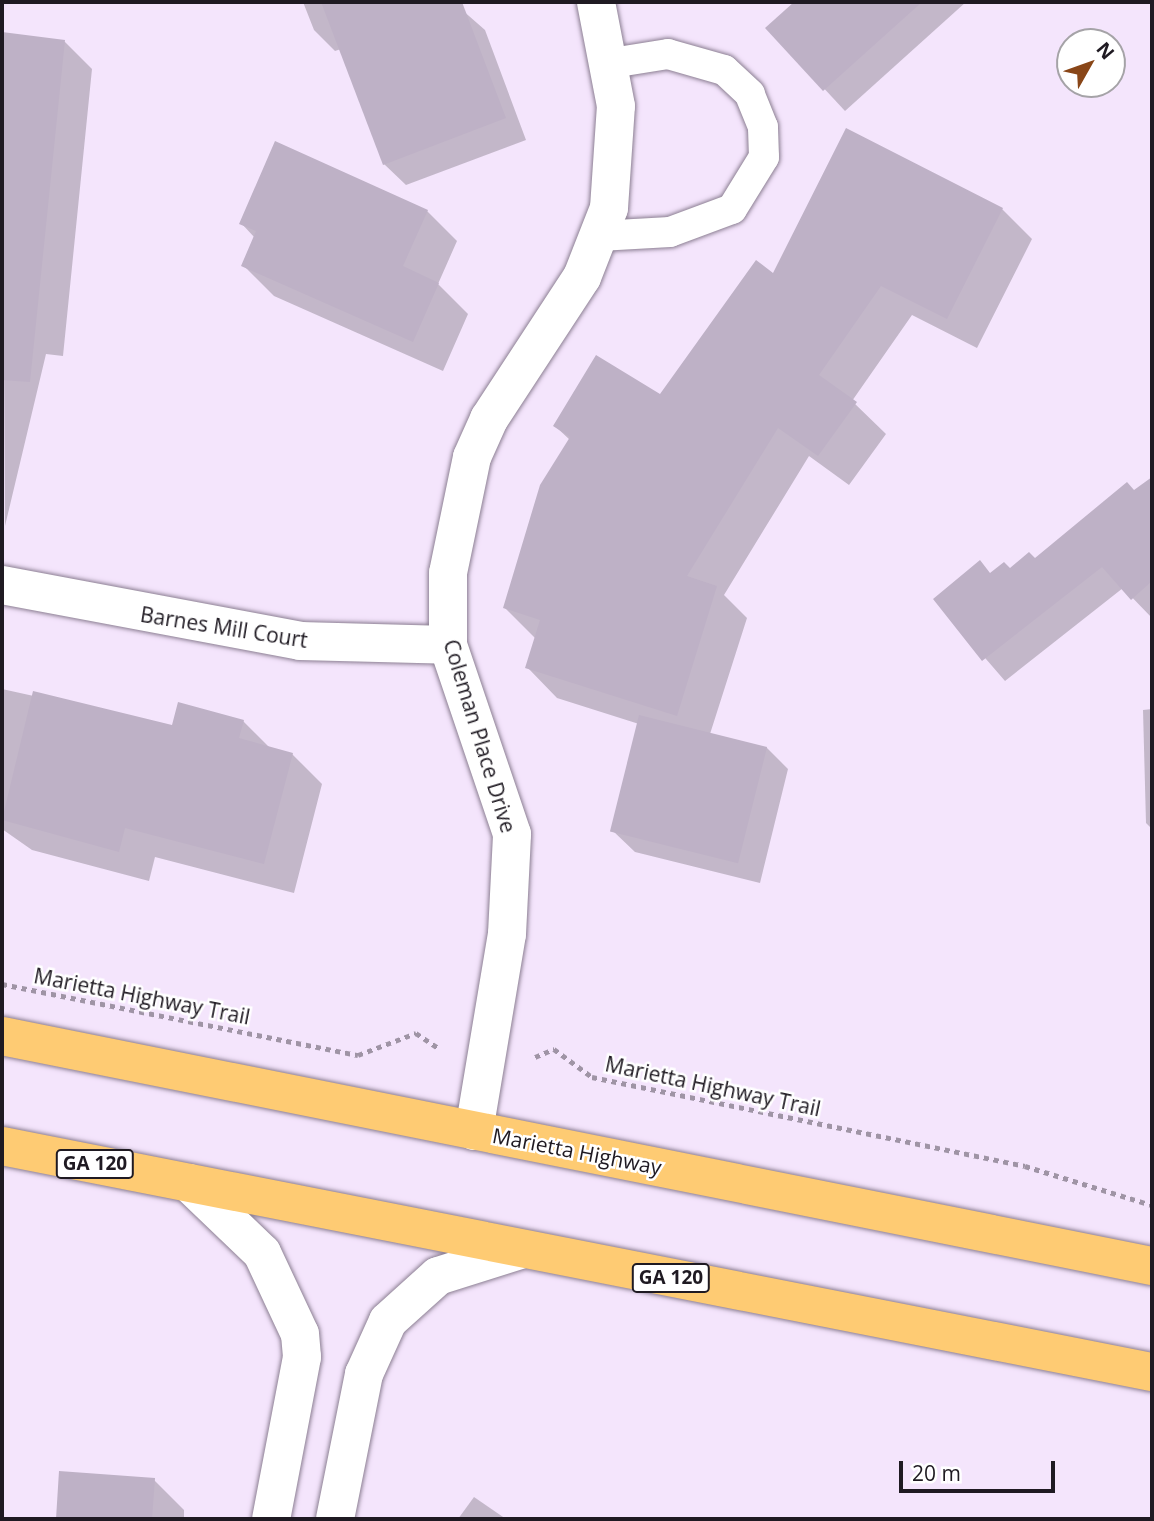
<!DOCTYPE html>
<html>
<head>
<meta charset="utf-8">
<style>
  body { margin:0 }
  #map { position:relative; width:1154px; height:1521px; overflow:hidden; background:#f4e5fc; font-family:"Open Sans",sans-serif }
  div>[style] { position:absolute }
  .shadow>* { inset:0; background:#0003 }
  .building>* { inset:0; background:#beb1c6; transform-origin:0 0 }
  .path>* { height:4.5px; margin-top:-2.25px; transform-origin:0; background:repeating-linear-gradient(90deg,#9f94a5 0 5px,transparent 0 10px) }
  .roads { filter:drop-shadow(0 0 2px #8c7f93) drop-shadow(0 0 2px #8c7f93) }
  .service>* { height:30px; margin:-15px; padding:0 15px; transform-origin:15px; border-radius:15px; background:#fff }
  .minor>* { height:38px; margin:-19px; padding:0 19px; transform-origin:19px; border-radius:19px; background:#fff }
  .trunk>* { height:38px; margin:-19px; padding:0 19px; transform-origin:19px; border-radius:19px; background:#fecb73 }
  span { translate:-50% -50%; white-space:nowrap; text-align:center; line-height:1.15; -webkit-text-stroke:5px #fff; paint-order:stroke }
  .shield-label span { padding:2px 5px; background:#fff; border:2px solid; border-radius:5px; -webkit-text-stroke-width:0 }
  .shield-label { font-size:19px; color:#1f1a22; font-weight:700 }
  .street-label { font-size:21px; color:#1f1a22 }
  .frame { position:absolute; inset:0; border:4px solid #1f1a22; pointer-events:none }
  .north { position:absolute; left:1056px; top:28px; width:70px; height:70px; box-sizing:border-box; background:#fff; border:2px solid #a5a3a7; border-radius:50%; rotate:50deg; font-size:19px; font-weight:700; line-height:28px; text-align:center; color:#1f1a22 }
  .north::after { content:''; display:block; margin:auto; width:24px; height:32px; background:#894618; clip-path:polygon(50% 0,100% 100%,50% 72%,0 100%) }
  .scale { position:absolute; left:899px; top:1461px; width:156px; height:32px; box-sizing:border-box; border:4px solid #1f1a22; border-top:0; padding-left:9px; font-size:21px; line-height:24px; white-space:nowrap; color:#1f1a22; -webkit-text-stroke:5px #fff; paint-order:stroke }
</style>
</head>
<body>
<div id="map">
  <div class="shadow">
    <i style="clip-path:polygon(303px 2px,453px 2px,485px 30px,526px 140px,406px 185px,384px 164px,341px 49px,335px 51px,314px 30px)"></i>
    <i style="clip-path:polygon(797px 2px,966px 2px,845px 111px,768px 28px)"></i>
    <i style="clip-path:polygon(2px 34px,65px 42px,92px 69px,63px 356px,46px 354px,5px 526px)"></i>
    <i style="clip-path:polygon(1002px 209px,1032px 239px,977px 348px,912px 315px,852px 401px,886px 434px,849px 485px,809px 456px,724px 595px,747px 618px,710px 734px,767px 748px,788px 769px,760px 883px,635px 852px,613px 831px,639px 724px,557px 698px,527px 667px,536px 639px,505px 608px,570px 440px,555px 426px,661px 396px,774px 275px)"></i>
    <i style="clip-path:polygon(427px 211px,457px 241px,438px 284px,468px 314px,443px 371px,274px 296px,243px 265px,255px 238px,241px 223px)"></i>
    <i style="clip-path:polygon(1152px 479px,1152px 618px,1123px 588px,1005px 681px,935px 600px,1035px 560px)"></i>
    <i style="clip-path:polygon(2px 689px,174px 727px,243px 721px,270px 748px,292px 754px,322px 784px,294px 893px,155px 857px,149px 881px,32px 850px,2px 829px)"></i>
    <i style="clip-path:polygon(1152px 709px,1152px 829px,1146px 823px,1143px 710px)"></i>
    <i style="clip-path:polygon(60px 1473px,154px 1480px,184px 1510px,184px 1519px,57px 1519px)"></i>
    <i style="clip-path:polygon(474px 1497px,506px 1519px,458px 1519px)"></i>
  </div>
  <div class="building">
    <i style="clip-path:polygon(321px 2px,462px 2px,506px 118px,383px 165px)"></i>
    <i style="clip-path:polygon(794px 2px,922px 2px,823px 91px,765px 28px)"></i>
    <i style="clip-path:polygon(2px 32px,65px 40px,30px 382px,2px 380px)"></i>
    <i style="clip-path:polygon(846px 128px,1003px 208px,947px 319px,881px 286px,819px 375px,857px 402px,818px 456px,778px 428px,687px 576px,717px 586px,677px 716px,525px 668px,540px 620px,503px 608px,540px 485px,570px 437px,553px 426px,596px 355px,660px 394px,756px 260px,773px 273px)"></i>
    <i style="clip-path:polygon(275px 141px,428px 210px,403px 266px,439px 283px,413px 342px,241px 266px,256px 231px,239px 224px)"></i>
    <i style="clip-path:polygon(1152px 477px,1152px 581px,1131px 600px,1102px 567px,982px 661px,933px 599px,980px 560px,990px 573px,1004px 562px,1010px 568px,1029px 552px,1035px 558px,1127px 482px,1134px 490px)"></i>
    <i style="clip-path:polygon(33px 691px,172px 725px,178px 702px,244px 720px,239px 738px,293px 753px,264px 864px,125px 828px,119px 852px,2px 820px)"></i>
    <i style="left:639px;top:715px;width:132px;height:120px;rotate:14deg"></i>
    <i style="clip-path:polygon(59px 1471px,155px 1478px,152px 1519px,56px 1519px)"></i>
  </div>
  <div class="path">
    <i style="left:2px;top:984px;width:363px;rotate:11.3deg"></i>
    <i style="left:358px;top:1055px;width:62px;rotate:-20.8deg"></i>
    <i style="left:416px;top:1033px;width:29px;rotate:34deg"></i>
    <i style="left:535px;top:1057px;width:21px;rotate:-23deg"></i>
    <i style="left:554px;top:1049px;width:47px;rotate:36.4deg"></i>
    <i style="left:592px;top:1077px;width:442px;rotate:11.6deg"></i>
    <i style="left:1025px;top:1166px;width:133px;rotate:17.1deg"></i>
  </div>
  <div class="roads">
    <div class="service">
      <i style="left:599px;top:236px;width:71px;rotate:-3.2deg"></i>
      <i style="left:670px;top:232px;width:66px;rotate:-20.4deg"></i>
      <i style="left:732px;top:209px;width:61px;rotate:-58.4deg"></i>
      <i style="left:764px;top:157px;width:30px;rotate:-92deg"></i>
      <i style="left:763px;top:127px;width:35px;rotate:-112deg"></i>
      <i style="left:750px;top:94px;width:35px;rotate:-137deg"></i>
      <i style="left:724px;top:70px;width:58px;rotate:-164.1deg"></i>
      <i style="left:668px;top:54px;width:57px;rotate:170.9deg"></i>
    </div>
    <div class="minor">
      <i style="left:2px;top:585px;width:303px;rotate:10.6deg"></i>
      <i style="left:300px;top:641px;width:148px;rotate:1.5deg"></i>
      <i style="left:474px;top:1131px;width:200px;rotate:-80.5deg"></i>
      <i style="left:507px;top:934px;width:100px;rotate:-87.1deg"></i>
      <i style="left:512px;top:834px;width:200px;rotate:-108.7deg"></i>
      <i style="left:448px;top:645px;width:72px;rotate:-90deg"></i>
      <i style="left:448px;top:573px;width:118px;rotate:-78.3deg"></i>
      <i style="left:472px;top:457px;width:42px;rotate:-65.9deg"></i>
      <i style="left:489px;top:419px;width:170px;rotate:-56.8deg"></i>
      <i style="left:582px;top:277px;width:74px;rotate:-68.6deg"></i>
      <i style="left:609px;top:208px;width:102px;rotate:-86.1deg"></i>
      <i style="left:616px;top:106px;width:106px;rotate:-100.9deg"></i>
      <i style="left:189px;top:1183px;width:101px;rotate:43.8deg"></i>
      <i style="left:262px;top:1253px;width:89px;rotate:64.9deg"></i>
      <i style="left:300px;top:1334px;width:23px;rotate:85deg"></i>
      <i style="left:302px;top:1357px;width:165px;rotate:100.8deg"></i>
      <i style="left:335px;top:1519px;width:148px;rotate:-78.7deg"></i>
      <i style="left:364px;top:1374px;width:58px;rotate:-65.6deg"></i>
      <i style="left:388px;top:1321px;width:67px;rotate:-42deg"></i>
      <i style="left:438px;top:1276px;width:89px;rotate:-17.6deg"></i>
    </div>
    <div class="trunk">
      <i style="left:2px;top:1036px;width:1173px;rotate:11.31deg"></i>
      <i style="left:2px;top:1146px;width:1172px;rotate:11.12deg"></i>
    </div>
  </div>
  <div class="shield-label">
    <span style="left:95px;top:1164px">GA 120</span>
    <span style="left:671px;top:1278px">GA 120</span>
  </div>
  <div class="street-label">
    <span style="left:224px;top:627px;rotate:9deg">Barnes Mill Court</span>
    <span style="left:480px;top:736px;rotate:73deg">Coleman Place Drive</span>
    <span style="left:142px;top:996px;rotate:11deg">Marietta Highway Trail</span>
    <span style="left:713px;top:1086px;rotate:12deg">Marietta Highway Trail</span>
    <span style="left:577px;top:1151px;rotate:11deg">Marietta Highway</span>
  </div>
  <div class="frame"></div>
  <div class="north">N</div>
  <div class="scale">20 m</div>
</div>
</body>
</html>
